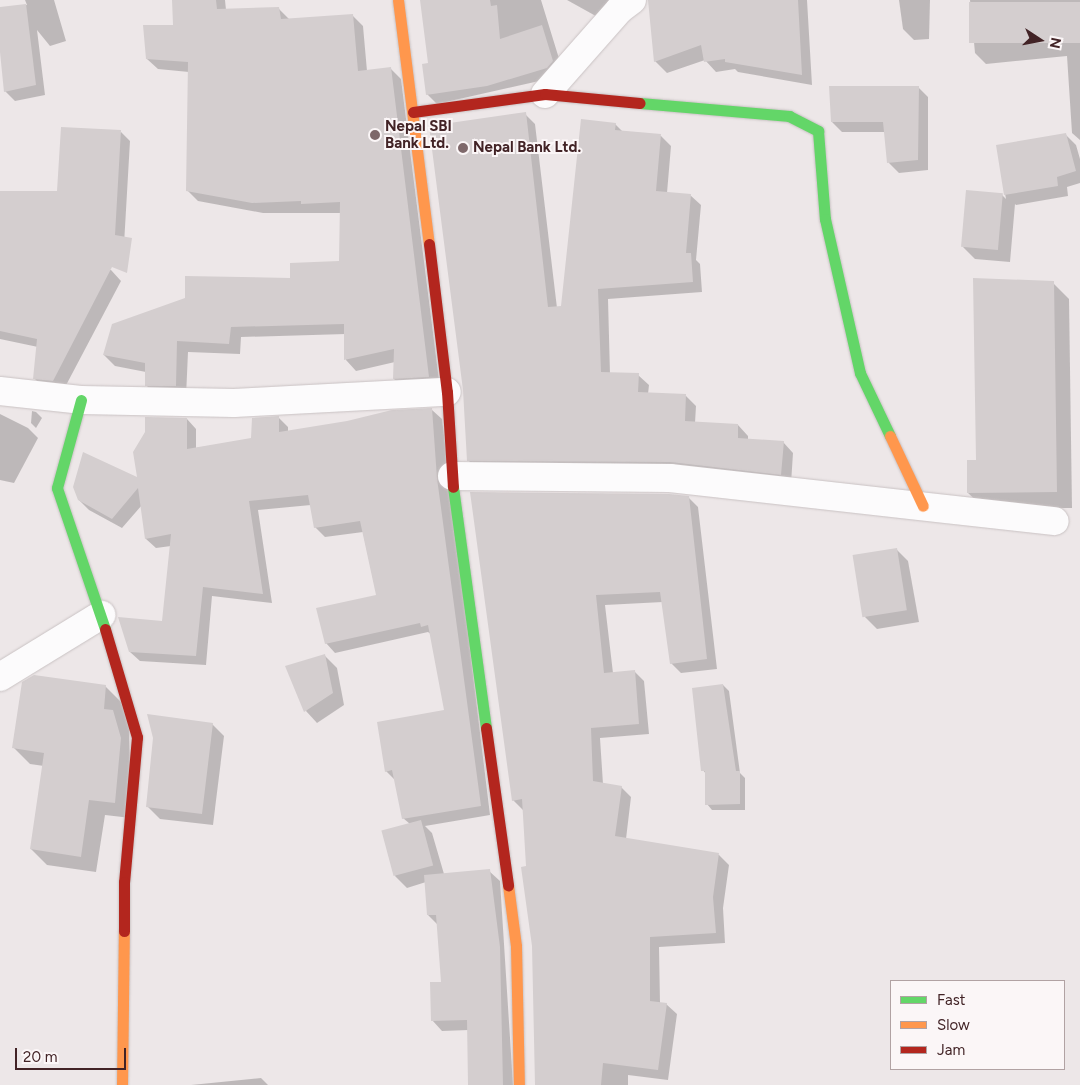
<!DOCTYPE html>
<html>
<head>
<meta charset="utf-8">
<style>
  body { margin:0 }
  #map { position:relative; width:1080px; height:1085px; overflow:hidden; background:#ede7e8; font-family:Figtree,sans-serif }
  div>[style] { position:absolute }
  .shadow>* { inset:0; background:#0003 }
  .building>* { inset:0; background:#d4cecf; transform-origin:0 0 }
  .roads { filter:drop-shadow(0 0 1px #c9c2c3) drop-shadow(0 0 1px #c9c2c3) }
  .street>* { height:28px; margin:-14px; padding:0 14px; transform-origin:14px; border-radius:14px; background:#fcfbfc }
  .fast>* { height:11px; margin:-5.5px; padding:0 5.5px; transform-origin:5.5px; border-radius:5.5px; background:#63d668 }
  .slow>* { height:11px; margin:-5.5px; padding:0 5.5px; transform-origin:5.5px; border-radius:5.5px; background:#ff974d }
  .jam>* { height:11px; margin:-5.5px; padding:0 5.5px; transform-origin:5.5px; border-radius:5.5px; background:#b3261e }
  .dots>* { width:14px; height:14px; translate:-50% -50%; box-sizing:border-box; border:2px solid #fbf6f7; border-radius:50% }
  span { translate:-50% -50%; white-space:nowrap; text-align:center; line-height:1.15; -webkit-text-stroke:4px #fbf6f7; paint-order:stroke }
  .poi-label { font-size:15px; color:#422326; font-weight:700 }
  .left { translate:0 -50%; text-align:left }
  .legend { position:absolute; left:890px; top:980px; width:175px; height:90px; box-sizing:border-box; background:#fbf6f7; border:1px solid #b1a2a3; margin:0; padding:6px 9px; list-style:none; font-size:15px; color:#422326 }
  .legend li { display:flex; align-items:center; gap:10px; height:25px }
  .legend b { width:25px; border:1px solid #b1a2a3 }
  .north { position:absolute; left:1015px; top:15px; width:50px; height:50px; -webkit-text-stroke:4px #fbf6f7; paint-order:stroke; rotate:101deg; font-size:14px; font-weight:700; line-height:20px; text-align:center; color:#422326 }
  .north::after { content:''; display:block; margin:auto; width:18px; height:22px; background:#422326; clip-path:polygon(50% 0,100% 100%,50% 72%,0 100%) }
  .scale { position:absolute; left:15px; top:1048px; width:111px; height:22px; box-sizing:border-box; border:2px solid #422326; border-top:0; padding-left:6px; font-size:15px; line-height:18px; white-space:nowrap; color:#422326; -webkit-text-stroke:4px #fbf6f7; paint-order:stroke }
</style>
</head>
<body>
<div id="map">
  <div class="shadow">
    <i style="clip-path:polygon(25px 0,54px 0,66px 41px,50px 46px,37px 30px,45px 95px,15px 101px,5px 91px,0 40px,0 8px,27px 5px)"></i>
    <i style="clip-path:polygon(173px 0,225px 0,226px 10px,279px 9px,290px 20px,352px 15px,363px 26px,367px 71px,390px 68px,401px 79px,440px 388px,405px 389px,394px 379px,395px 362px,356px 371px,346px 360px,346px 334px,241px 337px,240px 354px,188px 352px,186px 397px,157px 396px,146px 385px,146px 372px,115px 366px,104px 355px,186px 298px,292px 279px,340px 262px,341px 213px,263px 213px,198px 201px,187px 190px,189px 72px,158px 69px,147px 59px,174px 27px)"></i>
    <i style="clip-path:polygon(421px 0,541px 0,561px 65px,557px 77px,437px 104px,427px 94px,430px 64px)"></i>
    <i style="clip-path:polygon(567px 0,614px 0,603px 20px)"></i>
    <i style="clip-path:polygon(669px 0,807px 0,812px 85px,738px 72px,735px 69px,716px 72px,705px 60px,667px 73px,655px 61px)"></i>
    <i style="clip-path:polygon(899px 0,930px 0,929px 39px,914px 40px,903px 29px)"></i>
    <i style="clip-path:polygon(970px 0,1080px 0,1080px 140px,1072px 133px,1067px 56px,986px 64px,975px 53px)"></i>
    <i style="clip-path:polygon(918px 87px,928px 97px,928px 170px,899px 173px,889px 163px,885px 132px,842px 132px,832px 122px)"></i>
    <i style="clip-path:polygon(525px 114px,535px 124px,557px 308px,563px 308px,615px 124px,623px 132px,661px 136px,671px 146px,667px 193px,690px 195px,701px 205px,696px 260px,700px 264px,702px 292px,608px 299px,610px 374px,638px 375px,649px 385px,648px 394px,686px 396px,696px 406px,695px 423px,738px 425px,748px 436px,748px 440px,783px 442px,793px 453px,791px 484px,478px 470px,468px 460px)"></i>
    <i style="clip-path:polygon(121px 132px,130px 141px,123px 262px,0 240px,0 192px,58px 192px)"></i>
    <i style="clip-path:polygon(1065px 134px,1076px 145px,1080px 159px,1080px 183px,1067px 187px,1068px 196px,1016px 205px,1015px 204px,1010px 262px,975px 259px,963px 247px,1002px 195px,1006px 199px,997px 146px)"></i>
    <i style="clip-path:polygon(111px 270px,121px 281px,63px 391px,45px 389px,35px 379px,38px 347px,0 339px,0 279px)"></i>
    <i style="clip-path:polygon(1053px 283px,1069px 299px,1072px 508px,984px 508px,968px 493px,977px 461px)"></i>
    <i style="clip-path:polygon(432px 410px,442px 419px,490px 815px,425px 826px,432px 833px,444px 874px,489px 871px,500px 881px,513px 1085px,470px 1085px,469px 1030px,442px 1031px,432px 1020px,442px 983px,438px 925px,428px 915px,426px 882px,407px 888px,395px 876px,410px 824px,403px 818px,395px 780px,386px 771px,445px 711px,432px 635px,428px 632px,335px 653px,326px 643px,377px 596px,363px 532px,325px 537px,315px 527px,311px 505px,258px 510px,272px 603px,212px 596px,206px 665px,140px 661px,130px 652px,163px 623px,171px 546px,156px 548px,146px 539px,142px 505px,122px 528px,89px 510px,79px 500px,138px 479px,187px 419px,196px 429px,196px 448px,252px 439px,279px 418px,288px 427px,288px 432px)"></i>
    <i style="clip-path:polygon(32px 411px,36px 412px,42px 418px,36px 428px,31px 423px)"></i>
    <i style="clip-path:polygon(0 414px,28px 428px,38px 438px,14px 483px,0 480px)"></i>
    <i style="clip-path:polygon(471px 493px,688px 497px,698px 507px,717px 669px,681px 673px,671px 663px,663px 602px,605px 605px,613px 673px,634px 671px,644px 681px,649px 734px,600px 738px,603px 784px,621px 787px,631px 797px,626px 839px,719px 855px,729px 865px,723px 908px,725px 943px,659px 947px,660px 1003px,666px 1004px,677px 1014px,668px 1080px,628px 1075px,628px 1085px,536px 1085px,533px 946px,524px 811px,513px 800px)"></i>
    <i style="clip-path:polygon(896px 549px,908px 561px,919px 622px,877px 629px,865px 617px)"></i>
    <i style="clip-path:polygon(325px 656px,337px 668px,344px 705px,317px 723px,306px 711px)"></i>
    <i style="clip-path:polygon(723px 685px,729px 691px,740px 773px,745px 778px,745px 810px,712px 810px,707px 804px,706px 774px,703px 770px)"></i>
    <i style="clip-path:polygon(105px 686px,121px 702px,129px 727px,131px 818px,105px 815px,96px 872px,47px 865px,31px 849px,44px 766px,30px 764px,14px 748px)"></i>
    <i style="clip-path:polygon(212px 724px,224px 736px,213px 825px,160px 819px,148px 807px)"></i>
    <i style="clip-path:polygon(261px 1078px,268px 1085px,191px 1085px)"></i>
  </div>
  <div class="building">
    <i style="clip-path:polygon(172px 0,216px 0,217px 9px,279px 7px,281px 19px,353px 14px,358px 71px,391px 67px,429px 377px,393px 379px,394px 349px,344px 360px,344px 324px,231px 327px,229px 344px,177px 341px,176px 386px,145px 386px,145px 363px,103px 355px,112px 324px,185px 298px,185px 276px,290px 278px,290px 263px,339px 261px,340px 202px,301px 204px,301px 201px,252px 203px,186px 191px,188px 62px,146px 59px,143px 25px,173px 25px)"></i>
    <i style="clip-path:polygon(420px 0,490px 0,491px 6px,497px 5px,500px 39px,542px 25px,553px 61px,547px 68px,487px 86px,426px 95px,422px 64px,428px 63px)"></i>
    <i style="clip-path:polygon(648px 0,798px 0,802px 75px,725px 62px,725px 59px,704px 62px,701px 45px,654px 62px)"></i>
    <i style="left:1080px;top:2px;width:41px;height:111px;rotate:90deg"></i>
    <i style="clip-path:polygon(26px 4px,36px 85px,4px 92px,0 52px,0 7px)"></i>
    <i style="clip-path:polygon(829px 86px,919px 86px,918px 160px,887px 163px,883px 122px,831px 122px)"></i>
    <i style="clip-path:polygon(526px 112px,548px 307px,561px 306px,581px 119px,616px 123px,615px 130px,661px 134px,656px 191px,691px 194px,686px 253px,691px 253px,693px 282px,598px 289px,601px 372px,639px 373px,638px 392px,686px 394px,685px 421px,738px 424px,738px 438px,784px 441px,781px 475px,670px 462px,467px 461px,463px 390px,429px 126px)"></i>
    <i style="clip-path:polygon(61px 127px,121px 130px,115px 235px,132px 238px,127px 273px,112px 267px,53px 381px,33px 379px,37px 339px,0 331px,0 191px,57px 191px)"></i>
    <i style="clip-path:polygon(1066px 133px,1076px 171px,1057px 177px,1058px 186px,1004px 195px,996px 145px)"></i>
    <i style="left:966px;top:190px;width:37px;height:57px;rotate:5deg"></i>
    <i style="clip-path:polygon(973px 278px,1054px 281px,1057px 492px,967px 493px,967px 460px,976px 460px)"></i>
    <i style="clip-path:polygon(432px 408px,437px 478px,481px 806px,402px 819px,392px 770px,385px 772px,377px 722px,444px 710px,428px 625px,421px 627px,420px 623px,325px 644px,316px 608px,376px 595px,360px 521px,314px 528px,308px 495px,249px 501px,263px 594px,203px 587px,196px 656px,129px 652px,118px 617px,162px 621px,171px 534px,145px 539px,138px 488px,112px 519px,78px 500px,73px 487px,83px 452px,137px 477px,133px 452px,145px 432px,145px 417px,187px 418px,187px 449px,251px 438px,252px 418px,279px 416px,279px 432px,347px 421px,392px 410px)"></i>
    <i style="clip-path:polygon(470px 492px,669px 494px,689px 496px,707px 659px,670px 664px,660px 592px,596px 595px,604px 673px,635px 670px,639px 724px,591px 728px,593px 781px,622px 786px,615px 836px,719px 853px,713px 897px,716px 933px,650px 937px,650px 1001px,667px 1003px,658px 1070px,603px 1063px,601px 1085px,535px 1085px,532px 946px,521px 867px,526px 866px,522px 799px,512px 801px)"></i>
    <i style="left:897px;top:548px;width:63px;height:45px;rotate:81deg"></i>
    <i style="clip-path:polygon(325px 654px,333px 693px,304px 712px,285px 666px)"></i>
    <i style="clip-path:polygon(34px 675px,106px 685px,104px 709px,113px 710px,121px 738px,115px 803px,89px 800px,81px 857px,30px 849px,44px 753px,12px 748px,22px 682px)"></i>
    <i style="clip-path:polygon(723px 684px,736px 771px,740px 771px,740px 804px,705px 805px,705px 771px,701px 771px,692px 688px)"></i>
    <i style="clip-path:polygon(147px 714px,213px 723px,202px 814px,146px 807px,153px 738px)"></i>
    <i style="left:421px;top:820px;width:47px;height:41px;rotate:75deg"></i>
    <i style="clip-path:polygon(490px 869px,500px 947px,503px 1085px,468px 1085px,467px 1020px,431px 1021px,430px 982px,441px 982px,436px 915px,427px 915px,424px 875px)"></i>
  </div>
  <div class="roads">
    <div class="street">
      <i style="left:545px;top:94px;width:113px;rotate:-48.6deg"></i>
      <i style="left:620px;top:9px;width:15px;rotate:-37deg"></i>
      <i style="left:0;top:391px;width:81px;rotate:6.3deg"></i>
      <i style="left:81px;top:400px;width:153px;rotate:1.1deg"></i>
      <i style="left:234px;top:403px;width:213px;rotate:-3deg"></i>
      <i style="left:452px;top:476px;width:218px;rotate:0.5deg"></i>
      <i style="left:670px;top:478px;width:387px;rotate:6.4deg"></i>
      <i style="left:0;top:677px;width:119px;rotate:-31.5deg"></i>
    </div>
    <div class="fast">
      <i style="left:640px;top:103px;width:150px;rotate:5deg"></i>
      <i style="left:789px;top:116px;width:33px;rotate:27deg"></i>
      <i style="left:818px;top:131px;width:88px;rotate:85.5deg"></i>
      <i style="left:825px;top:219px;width:158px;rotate:77.2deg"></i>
      <i style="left:860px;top:373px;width:70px;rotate:64.5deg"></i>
      <i style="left:81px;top:400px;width:91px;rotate:105.3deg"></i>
      <i style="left:57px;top:488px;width:149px;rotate:71.2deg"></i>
      <i style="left:453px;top:487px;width:243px;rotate:82.2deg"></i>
    </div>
    <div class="slow">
      <i style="left:398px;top:0;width:246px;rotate:82.8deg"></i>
      <i style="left:890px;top:436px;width:77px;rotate:64.8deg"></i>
      <i style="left:508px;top:885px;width:62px;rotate:82.5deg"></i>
      <i style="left:516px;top:946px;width:139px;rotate:88.8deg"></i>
      <i style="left:122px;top:1085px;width:154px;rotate:-89.3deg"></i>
    </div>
    <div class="jam">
      <i style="left:413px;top:112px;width:133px;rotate:-7.8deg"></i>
      <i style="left:545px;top:94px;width:95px;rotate:5.4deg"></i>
      <i style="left:429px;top:244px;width:149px;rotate:83.1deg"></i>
      <i style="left:447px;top:392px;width:95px;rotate:86.4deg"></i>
      <i style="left:105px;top:629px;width:113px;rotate:73.5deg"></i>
      <i style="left:137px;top:737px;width:146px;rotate:95.1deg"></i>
      <i style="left:124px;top:882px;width:49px;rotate:90deg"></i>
      <i style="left:486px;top:728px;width:159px;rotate:82deg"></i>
    </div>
  </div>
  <div class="dots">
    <i style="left:375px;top:135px;background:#7e686a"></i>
    <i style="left:463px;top:148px;background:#7e686a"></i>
  </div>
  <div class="poi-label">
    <span class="left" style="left:385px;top:135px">Nepal SBI<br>Bank Ltd.</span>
    <span class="left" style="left:473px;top:148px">Nepal Bank Ltd.</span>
  </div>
  <ul class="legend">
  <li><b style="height:6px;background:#63d668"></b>Fast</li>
  <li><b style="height:6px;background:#ff974d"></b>Slow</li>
  <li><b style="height:6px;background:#b3261e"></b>Jam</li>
  </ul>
  <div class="north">N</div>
  <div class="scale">20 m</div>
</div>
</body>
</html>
